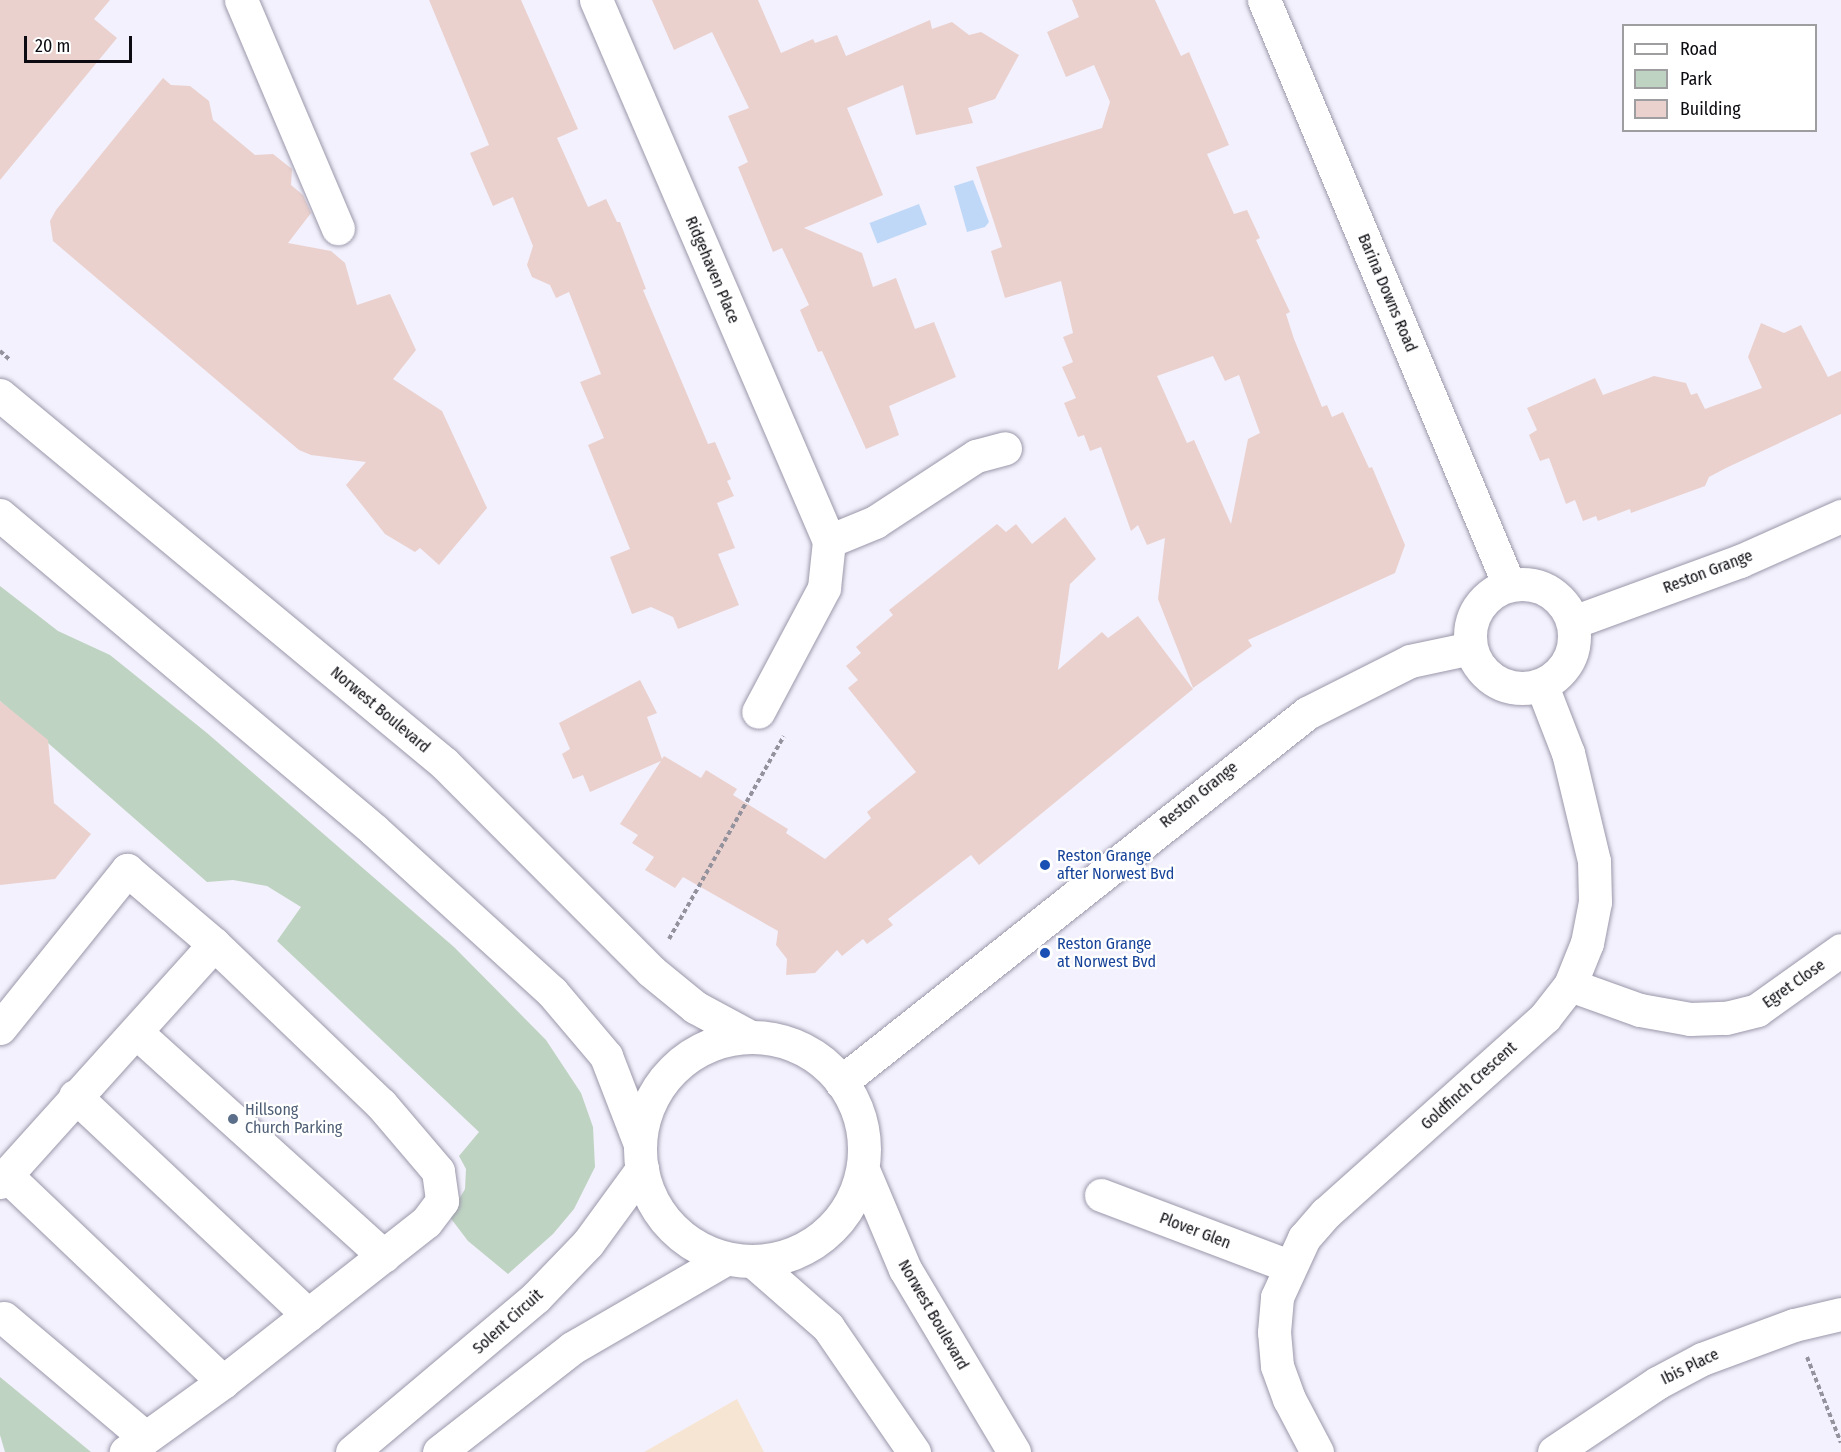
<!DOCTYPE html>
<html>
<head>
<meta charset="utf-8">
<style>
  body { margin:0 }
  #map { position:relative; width:1841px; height:1452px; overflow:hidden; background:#f3f1fd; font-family:"Fira Sans Condensed",sans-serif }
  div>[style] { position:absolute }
  .commercial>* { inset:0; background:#f7e5d4 }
  .green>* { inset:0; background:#bfd3c2 }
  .water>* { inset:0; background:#bfd8f8; transform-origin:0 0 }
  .building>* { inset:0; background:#ead1ce }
  .path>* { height:4px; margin-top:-2px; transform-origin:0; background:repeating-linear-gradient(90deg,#94929c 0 4.5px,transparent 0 7.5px) }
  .roads { filter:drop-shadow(0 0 2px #9b97aa) drop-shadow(0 0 2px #9b97aa) }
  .minor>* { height:33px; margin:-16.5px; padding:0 16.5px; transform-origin:16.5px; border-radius:16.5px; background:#fff }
  .minor>.ring { margin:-16.5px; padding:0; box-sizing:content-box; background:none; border:33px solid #fff; border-radius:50% }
  .major>* { height:33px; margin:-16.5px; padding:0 16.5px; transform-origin:16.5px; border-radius:16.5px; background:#fff }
  .major>.ring { margin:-16.5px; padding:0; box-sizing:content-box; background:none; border:33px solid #fff; border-radius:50% }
  .dots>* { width:16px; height:16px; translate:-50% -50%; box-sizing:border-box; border:3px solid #fff; border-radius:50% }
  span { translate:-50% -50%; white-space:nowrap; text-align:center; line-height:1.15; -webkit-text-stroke:4.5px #fff; paint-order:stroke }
  .street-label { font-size:16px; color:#0c0b11 }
  .transit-label { font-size:16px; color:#164399 }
  .left { translate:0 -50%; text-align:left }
  .service-label { font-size:16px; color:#4e5e75 }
  .legend { position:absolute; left:1622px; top:24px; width:195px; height:108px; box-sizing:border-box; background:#fff; border:2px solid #9e9da0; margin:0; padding:8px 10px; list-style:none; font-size:18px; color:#0c0b11 }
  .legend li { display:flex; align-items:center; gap:12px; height:30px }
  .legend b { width:30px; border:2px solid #9e9da0 }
  .scale { position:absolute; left:24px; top:36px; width:108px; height:27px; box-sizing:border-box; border:3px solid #0c0b11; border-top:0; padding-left:8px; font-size:18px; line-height:21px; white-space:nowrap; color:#0c0b11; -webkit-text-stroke:4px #fff; paint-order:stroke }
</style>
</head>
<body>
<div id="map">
  <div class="commercial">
    <i style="clip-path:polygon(737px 1399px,764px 1452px,644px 1452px)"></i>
  </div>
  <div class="green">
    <i style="clip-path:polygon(0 586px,58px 631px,110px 655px,207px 733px,454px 947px,546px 1040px,581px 1093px,593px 1127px,595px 1167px,574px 1209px,553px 1234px,508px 1274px,468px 1241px,449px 1216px,465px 1189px,466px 1169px,459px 1156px,479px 1132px,277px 941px,301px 907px,267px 886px,233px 880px,207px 882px,0 701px)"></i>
    <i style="clip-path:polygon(0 1377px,91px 1452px,5px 1452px,0 1435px)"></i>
  </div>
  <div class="water">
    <i style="clip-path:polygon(973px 180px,989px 222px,985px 227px,967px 232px,954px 186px)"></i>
    <i style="left:919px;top:204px;width:22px;height:53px;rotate:69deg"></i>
  </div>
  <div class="building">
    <i style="clip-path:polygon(0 0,110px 0,94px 19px,117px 38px,0 180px)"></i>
    <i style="clip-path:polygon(429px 0,521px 0,578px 129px,557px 138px,588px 207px,606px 199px,617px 222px,620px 222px,646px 289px,643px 290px,708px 444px,715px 442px,731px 479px,727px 481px,734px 496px,717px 503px,735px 548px,718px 554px,739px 605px,678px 629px,673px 617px,651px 607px,632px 614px,610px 557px,630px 549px,588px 445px,604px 438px,580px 382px,601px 374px,569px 292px,556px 298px,550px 285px,532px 277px,527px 265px,533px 246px,513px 197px,493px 206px,470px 153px,489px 145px)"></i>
    <i style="clip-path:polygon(652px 0,758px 0,781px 53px,813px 39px,815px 43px,837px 35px,846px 56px,930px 20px,932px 29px,952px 22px,969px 35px,981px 32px,1019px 55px,995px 99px,968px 108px,973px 123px,916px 135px,903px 85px,847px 108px,883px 195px,804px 228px,862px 253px,873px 287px,896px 278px,915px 329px,934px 322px,956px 377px,889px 406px,899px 435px,866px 449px,822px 351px,818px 352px,800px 310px,809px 305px,782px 248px,773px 252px,738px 167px,748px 162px,728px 116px,749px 108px,712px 32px,674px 50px)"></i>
    <i style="clip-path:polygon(evenodd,1072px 0,1155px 0,1181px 56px,1189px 52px,1229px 145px,1207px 154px,1234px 214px,1247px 210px,1260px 238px,1256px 240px,1290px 312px,1286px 314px,1294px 339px,1322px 407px,1327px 405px,1332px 417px,1343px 412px,1369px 468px,1372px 467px,1405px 545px,1395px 573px,1248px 640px,1252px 646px,1193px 688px,1158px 599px,1165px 538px,1147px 545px,1138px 525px,1131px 531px,1101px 447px,1090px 451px,1084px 435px,1078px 437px,1064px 403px,1076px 398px,1062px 367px,1073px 362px,1063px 337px,1073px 333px,1061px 281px,1005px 298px,991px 251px,1002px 247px,976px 167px,1102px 128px,1110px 102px,1094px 65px,1066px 77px,1047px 32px,1079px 17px,1072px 0,1213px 356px,1225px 381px,1239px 375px,1260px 433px,1248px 439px,1231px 524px,1194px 440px,1187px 443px,1157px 376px,1213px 356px)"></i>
    <i style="clip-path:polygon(163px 78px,171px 85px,190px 86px,209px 101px,213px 120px,255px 155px,273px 154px,292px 169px,291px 185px,303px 195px,311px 213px,288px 243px,331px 251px,345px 263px,357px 305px,390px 294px,416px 350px,393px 379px,442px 411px,487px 508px,439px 565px,420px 548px,415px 552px,385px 534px,346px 485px,366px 462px,311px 455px,299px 450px,53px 241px,50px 221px,56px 210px)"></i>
    <i style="clip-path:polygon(1761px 323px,1784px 333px,1801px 325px,1828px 377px,1841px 371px,1841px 414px,1726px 468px,1709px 477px,1705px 486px,1631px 513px,1630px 509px,1598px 521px,1596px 516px,1583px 521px,1575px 500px,1566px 504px,1549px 458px,1540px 461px,1529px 435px,1537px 430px,1527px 408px,1595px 378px,1603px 395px,1654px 376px,1686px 383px,1691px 395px,1697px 393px,1705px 409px,1762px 388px,1748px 357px)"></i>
    <i style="clip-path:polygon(1065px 517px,1096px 559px,1070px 584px,1058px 670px,1102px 632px,1108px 638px,1138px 616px,1193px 689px,979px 865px,971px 855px,888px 919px,893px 925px,867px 944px,863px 939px,842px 956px,837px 950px,815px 973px,786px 975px,787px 959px,776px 945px,778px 931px,683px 877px,675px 888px,645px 870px,654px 857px,632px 843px,638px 835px,620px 824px,661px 761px,590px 792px,583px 775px,573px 779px,562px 754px,570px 749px,559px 723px,640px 680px,657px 713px,647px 717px,662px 759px,664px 756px,701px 778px,706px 770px,737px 789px,733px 795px,788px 829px,786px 833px,825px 859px,871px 818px,867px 812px,916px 772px,848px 688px,858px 680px,846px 666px,861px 653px,856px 647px,893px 615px,889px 610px,997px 524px,1006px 532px,1016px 524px,1032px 544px)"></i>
    <i style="clip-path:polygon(0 701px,48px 740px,54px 803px,91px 834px,55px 879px,0 885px)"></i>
  </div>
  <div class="path">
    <i style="left:0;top:351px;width:15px;rotate:42deg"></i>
    <i style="left:669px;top:939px;width:233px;rotate:-60.5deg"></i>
    <i style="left:1807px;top:1357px;width:92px;rotate:68.4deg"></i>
  </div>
  <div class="roads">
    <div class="minor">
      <i style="left:241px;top:0;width:248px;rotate:67deg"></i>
      <i style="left:596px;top:0;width:589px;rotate:66.7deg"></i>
      <i style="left:829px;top:541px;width:47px;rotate:96.1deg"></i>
      <i style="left:824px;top:588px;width:140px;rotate:118deg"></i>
      <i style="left:1264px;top:0;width:634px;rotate:67.28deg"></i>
      <i style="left:829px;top:541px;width:50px;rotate:-22.4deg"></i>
      <i style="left:875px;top:522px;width:121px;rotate:-33.2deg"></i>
      <i style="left:976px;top:456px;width:30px;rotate:-15deg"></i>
      <i class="ring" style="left:1470px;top:584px;width:71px;height:71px"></i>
      <i style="left:1573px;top:622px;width:178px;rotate:-20.1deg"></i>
      <i style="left:1740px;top:561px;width:111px;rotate:-24deg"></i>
      <i style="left:1570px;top:985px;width:74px;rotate:19.7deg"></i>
      <i style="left:1640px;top:1010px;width:51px;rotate:10.2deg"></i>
      <i style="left:1690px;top:1019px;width:36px;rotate:-2deg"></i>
      <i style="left:1726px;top:1018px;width:32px;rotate:-14deg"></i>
      <i style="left:1757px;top:1010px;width:103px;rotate:-35.5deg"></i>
      <i style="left:0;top:1028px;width:203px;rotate:-51.2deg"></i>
      <i style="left:127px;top:870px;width:114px;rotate:40.4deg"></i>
      <i style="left:214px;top:944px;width:231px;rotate:43.8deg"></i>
      <i style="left:381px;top:1104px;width:88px;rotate:49.6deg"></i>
      <i style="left:438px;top:1171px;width:30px;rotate:82deg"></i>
      <i style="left:442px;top:1201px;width:26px;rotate:127deg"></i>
      <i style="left:426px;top:1222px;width:258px;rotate:141.8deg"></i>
      <i style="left:223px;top:1382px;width:120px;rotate:144.2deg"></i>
      <i style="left:136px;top:1032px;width:334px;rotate:42.1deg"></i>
      <i style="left:841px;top:1082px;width:594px;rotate:-38.37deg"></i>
      <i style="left:1307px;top:713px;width:115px;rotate:-26.8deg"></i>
      <i style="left:1410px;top:661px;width:62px;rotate:-12deg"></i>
      <i style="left:75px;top:1096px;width:320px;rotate:43.2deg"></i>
      <i style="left:6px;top:1175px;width:300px;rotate:43.6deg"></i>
      <i style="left:0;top:1182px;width:320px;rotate:-48deg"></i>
      <i style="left:1101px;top:1195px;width:201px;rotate:20.7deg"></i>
      <i style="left:4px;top:1318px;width:185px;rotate:40.2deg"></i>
      <i style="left:352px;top:1452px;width:241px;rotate:-40.1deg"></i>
      <i style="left:536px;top:1297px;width:75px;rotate:-46.1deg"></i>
      <i style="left:588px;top:1243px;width:92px;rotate:-53.9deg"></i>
      <i style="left:439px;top:1452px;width:169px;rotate:-38deg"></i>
      <i style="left:572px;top:1348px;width:173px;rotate:-30.1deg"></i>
      <i style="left:1317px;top:1452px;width:60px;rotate:-117.8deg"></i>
      <i style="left:1289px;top:1399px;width:35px;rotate:-110deg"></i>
      <i style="left:1277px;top:1366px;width:34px;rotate:-95deg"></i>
      <i style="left:1274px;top:1332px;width:35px;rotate:-85deg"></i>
      <i style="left:1277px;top:1297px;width:65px;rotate:-65.4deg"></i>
      <i style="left:1304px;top:1238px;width:33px;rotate:-49deg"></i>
      <i style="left:1326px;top:1213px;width:294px;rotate:-41.8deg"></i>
      <i style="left:1545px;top:1017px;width:41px;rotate:-52deg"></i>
      <i style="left:1570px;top:985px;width:45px;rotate:-68deg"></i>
      <i style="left:1587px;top:943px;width:42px;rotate:-79deg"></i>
      <i style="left:1595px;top:902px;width:41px;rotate:-91.4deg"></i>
      <i style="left:1594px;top:861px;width:111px;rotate:-103.5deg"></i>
      <i style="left:1568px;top:753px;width:72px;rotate:-111.2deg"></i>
      <i style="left:1554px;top:1452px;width:124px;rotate:-33.8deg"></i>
      <i style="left:1657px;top:1383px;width:51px;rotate:-28.1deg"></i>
      <i style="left:1702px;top:1359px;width:98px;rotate:-20.3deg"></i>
      <i style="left:1794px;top:1325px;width:48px;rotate:-13.2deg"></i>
    </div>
    <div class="major">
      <i style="left:0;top:395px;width:577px;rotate:39.65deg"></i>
      <i style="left:444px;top:763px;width:293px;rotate:45.1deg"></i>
      <i style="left:651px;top:971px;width:57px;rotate:39.3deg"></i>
      <i style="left:695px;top:1007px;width:59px;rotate:28.3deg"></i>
      <i style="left:0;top:515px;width:489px;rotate:40.1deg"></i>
      <i style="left:374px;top:830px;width:241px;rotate:42.3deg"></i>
      <i style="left:552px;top:992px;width:84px;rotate:49.8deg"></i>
      <i style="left:606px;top:1056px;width:94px;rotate:68.9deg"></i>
      <i class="ring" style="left:640px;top:1037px;width:191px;height:191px"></i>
      <i style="left:864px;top:1172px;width:105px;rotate:67.1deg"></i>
      <i style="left:905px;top:1269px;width:213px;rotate:59.2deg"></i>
      <i style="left:755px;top:1263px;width:97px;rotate:41.2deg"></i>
      <i style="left:828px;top:1327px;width:152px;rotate:55.5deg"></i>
    </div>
  </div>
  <div class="dots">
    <i style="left:1045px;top:865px;background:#1a4fb4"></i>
    <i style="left:1045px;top:953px;background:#1a4fb4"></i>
    <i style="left:233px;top:1119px;background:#5c6f8a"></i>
  </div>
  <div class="street-label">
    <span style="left:712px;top:270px;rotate:67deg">Ridgehaven Place</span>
    <span style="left:1387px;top:293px;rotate:67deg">Barina Downs Road</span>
    <span style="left:1708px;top:572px;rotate:-21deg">Reston Grange</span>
    <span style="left:380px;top:710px;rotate:40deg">Norwest Boulevard</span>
    <span style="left:1199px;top:795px;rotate:-39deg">Reston Grange</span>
    <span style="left:1794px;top:984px;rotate:-35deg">Egret Close</span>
    <span style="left:1469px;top:1086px;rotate:-42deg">Goldfinch Crescent</span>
    <span style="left:1195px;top:1231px;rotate:21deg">Plover Glen</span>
    <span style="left:933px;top:1315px;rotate:60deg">Norwest Boulevard</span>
    <span style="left:508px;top:1322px;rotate:-42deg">Solent Circuit</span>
    <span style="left:1690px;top:1367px;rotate:-26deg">Ibis Place</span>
  </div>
  <div class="transit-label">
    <span class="left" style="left:1057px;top:865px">Reston Grange<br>after Norwest Bvd</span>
    <span class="left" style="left:1057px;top:953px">Reston Grange<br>at Norwest Bvd</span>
  </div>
  <div class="service-label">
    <span class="left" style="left:245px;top:1119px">Hillsong<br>Church Parking</span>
  </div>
  <ul class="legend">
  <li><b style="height:8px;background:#fff"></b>Road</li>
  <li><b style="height:16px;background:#bfd3c2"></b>Park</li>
  <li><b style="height:16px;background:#ead1ce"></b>Building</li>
  </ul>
  <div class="scale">20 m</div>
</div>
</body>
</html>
